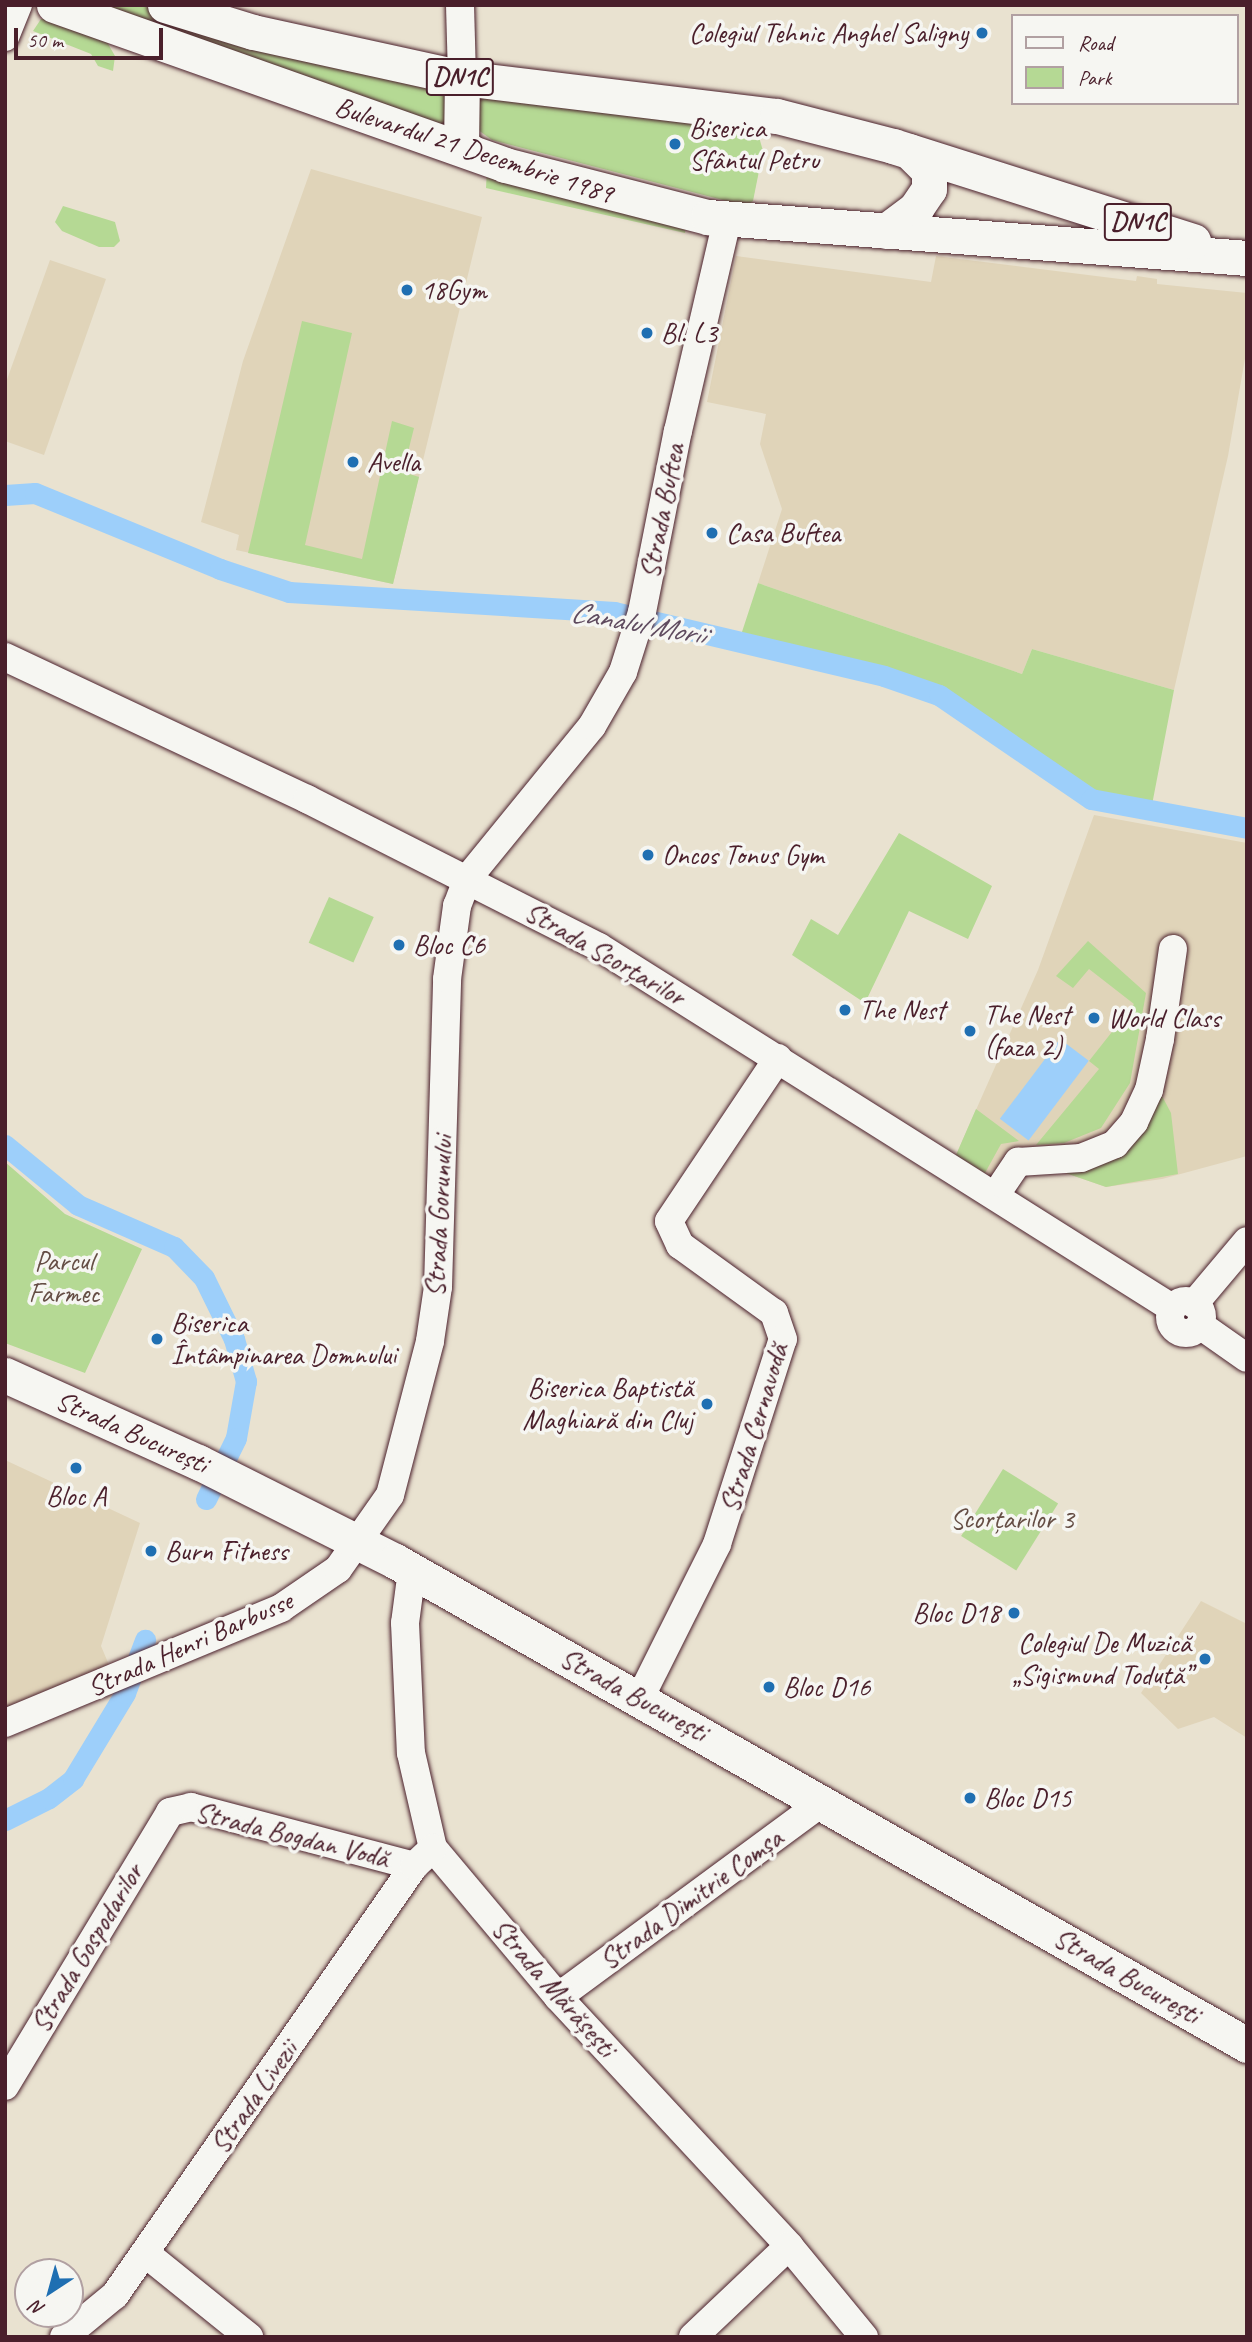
<!DOCTYPE html>
<html>
<head>
<meta charset="utf-8">
<style>
  body { margin:0 }
  #map { position:relative; width:1252px; height:2342px; overflow:hidden; background:#e9e2d0; font-family:Caveat,sans-serif }
  div>[style] { position:absolute }
  .built>* { inset:0; background:#e0d4b9 }
  .green>* { inset:0; background:#b5d994; transform-origin:0 0 }
  .water>* { inset:0; background:#9dcffa; transform-origin:0 0 }
  .canal>* { height:21px; margin:-10.5px; padding:0 10.5px; transform-origin:10.5px; border-radius:10.5px; background:#9dcffa }
  .roads { filter:drop-shadow(0 0 2px #4a1f2b) drop-shadow(0 0 2px #4a1f2b) }
  .minor>* { height:28px; margin:-14px; padding:0 14px; transform-origin:14px; border-radius:14px; background:#f6f6f2 }
  .minor>.ring { margin:-14px; padding:0; box-sizing:content-box; background:none; border:28px solid #f6f6f2; border-radius:50% }
  .major>* { height:35px; margin:-17.5px; padding:0 17.5px; transform-origin:17.5px; border-radius:17.5px; background:#f6f6f2 }
  .dots>* { width:19px; height:19px; translate:-50% -50%; box-sizing:border-box; border:4px solid #f6f6f2; border-radius:50% }
  span { translate:-50% -50%; white-space:nowrap; text-align:center; line-height:1.15; -webkit-text-stroke:7px #f6f6f2; paint-order:stroke }
  .shield-label span { padding:2px 5px; background:#f6f6f2; border:2px solid; border-radius:5px; -webkit-text-stroke-width:0 }
  .shield-label { font-size:26px; color:#4a1f2b; font-weight:700 }
  .poi-label { font-size:28px; color:#4a1f2b }
  .right { translate:-100% -50%; text-align:right }
  .left { translate:0 -50%; text-align:left }
  .street-label { font-size:28px; color:#4a1f2b }
  .park-label { font-size:28px; color:#654e45 }
  .water-label { font-size:30px; color:#5f4b5f; font-style:italic }
  .frame { position:absolute; inset:0; border:7px solid #4a1f2b; pointer-events:none }
  .legend { position:absolute; left:1011px; top:14px; width:228px; height:91px; box-sizing:border-box; background:#f6f6f2; border:2px solid #b1a0a2; margin:0; padding:9px 12px; list-style:none; font-size:21px; color:#4a1f2b }
  .legend li { display:flex; align-items:center; gap:14px; height:35px }
  .legend b { width:35px; border:2px solid #b1a0a2 }
  .north { position:absolute; left:14px; top:2258px; width:70px; height:70px; box-sizing:border-box; background:#f6f6f2; border:2px solid #b1a0a2; border-radius:50%; rotate:216deg; font-size:19px; font-weight:700; line-height:28px; text-align:center; color:#4a1f2b }
  .north::after { content:''; display:block; margin:auto; width:24px; height:32px; background:#1f6fb2; clip-path:polygon(50% 0,100% 100%,50% 72%,0 100%) }
  .scale { position:absolute; left:14px; top:28px; width:149px; height:32px; box-sizing:border-box; border:4px solid #4a1f2b; border-top:0; padding-left:9px; font-size:21px; line-height:24px; white-space:nowrap; color:#4a1f2b; -webkit-text-stroke:5px #f6f6f2; paint-order:stroke }
</style>
</head>
<body>
<div id="map">
  <div class="built">
    <i style="clip-path:polygon(311px 169px,482px 217px,393px 584px,236px 550px,239px 535px,201px 522px,243px 361px)"></i>
    <i style="clip-path:polygon(736px 256px,931px 282px,936px 256px,1136px 281px,1137px 276px,1157px 279px,1157px 284px,1247px 293px,1247px 347px,1228px 456px,1174px 690px,1032px 649px,1022px 674px,758px 583px,782px 509px,760px 444px,766px 414px,707px 402px)"></i>
    <i style="clip-path:polygon(50px 260px,106px 279px,44px 455px,5px 441px,5px 385px)"></i>
    <i style="clip-path:polygon(1094px 815px,1247px 843px,1247px 1156px,1162px 1179px,1106px 1187px,1054px 1169px,1024px 1173px,1013px 1191px,956px 1155px,1038px 970px)"></i>
    <i style="clip-path:polygon(5px 1460px,140px 1523px,101px 1646px,115px 1679px,5px 1723px)"></i>
    <i style="clip-path:polygon(1201px 1601px,1247px 1624px,1247px 1738px,1214px 1717px,1178px 1729px,1141px 1693px)"></i>
  </div>
  <div class="green">
    <i style="clip-path:polygon(90px 5px,141px 5px,181px 21px,454px 89px,450px 137px)"></i>
    <i style="clip-path:polygon(41px 19px,54px 19px,107px 42px,115px 56px,113px 71px,98px 66px,91px 54px,33px 31px)"></i>
    <i style="clip-path:polygon(479px 96px,618px 107px,759px 137px,763px 151px,753px 201px,746px 206px,492px 140px,474px 127px)"></i>
    <i style="clip-path:polygon(487px 169px,687px 218px,685px 233px,486px 188px)"></i>
    <i style="clip-path:polygon(63px 206px,115px 222px,120px 241px,114px 247px,99px 247px,62px 231px,55px 222px)"></i>
    <i style="clip-path:polygon(302px 321px,352px 333px,305px 545px,362px 559px,392px 421px,414px 428px,403px 472px,419px 477px,393px 584px,248px 553px)"></i>
    <i style="clip-path:polygon(758px 583px,1022px 674px,1032px 649px,1174px 690px,1152px 805px,1092px 791px,1060px 773px,964px 704px,921px 679px,740px 638px)"></i>
    <i style="clip-path:polygon(899px 833px,992px 886px,968px 939px,909px 911px,865px 1003px,792px 955px,811px 919px,838px 935px)"></i>
    <i style="left:329px;top:897px;width:49px;height:50px;rotate:24deg"></i>
    <i style="clip-path:polygon(1088px 941px,1146px 993px,1130px 1083px,1101px 1128px,1064px 1143px,1036px 1145px,1099px 1069px,1089px 1061px,1134px 1004px,1089px 969px,1073px 988px,1056px 976px)"></i>
    <i style="clip-path:polygon(1161px 1094px,1171px 1113px,1178px 1174px,1106px 1187px,1054px 1169px,1083px 1164px)"></i>
    <i style="clip-path:polygon(976px 1109px,1019px 1141px,1001px 1144px,985px 1173px,956px 1155px)"></i>
    <i style="clip-path:polygon(5px 1162px,65px 1214px,142px 1249px,85px 1373px,5px 1343px)"></i>
    <i style="left:1003px;top:1469px;width:65px;height:79px;rotate:32deg"></i>
  </div>
  <div class="water">
    <i style="left:1060px;top:1039px;width:36px;height:100px;rotate:37deg"></i>
  </div>
  <div class="canal">
    <i style="left:5px;top:495px;width:30px;rotate:-4deg"></i>
    <i style="left:35px;top:493px;width:200px;rotate:22.3deg"></i>
    <i style="left:220px;top:569px;width:73px;rotate:18.4deg"></i>
    <i style="left:289px;top:592px;width:326px;rotate:3.5deg"></i>
    <i style="left:614px;top:612px;width:277px;rotate:13.3deg"></i>
    <i style="left:884px;top:676px;width:58px;rotate:19.1deg"></i>
    <i style="left:939px;top:695px;width:184px;rotate:34.4deg"></i>
    <i style="left:1091px;top:799px;width:159px;rotate:10.5deg"></i>
    <i style="left:5px;top:1145px;width:94px;rotate:39.4deg"></i>
    <i style="left:78px;top:1205px;width:105px;rotate:23.6deg"></i>
    <i style="left:174px;top:1247px;width:43px;rotate:45.9deg"></i>
    <i style="left:204px;top:1278px;width:68px;rotate:63.8deg"></i>
    <i style="left:234px;top:1339px;width:44px;rotate:74.1deg"></i>
    <i style="left:246px;top:1381px;width:58px;rotate:100deg"></i>
    <i style="left:236px;top:1438px;width:68px;rotate:116.2deg"></i>
    <i style="left:5px;top:1820px;width:49px;rotate:-26.6deg"></i>
    <i style="left:49px;top:1798px;width:31px;rotate:-38deg"></i>
    <i style="left:73px;top:1779px;width:100px;rotate:-58.8deg"></i>
    <i style="left:125px;top:1693px;width:57px;rotate:-69.3deg"></i>
  </div>
  <div class="roads">
    <div class="minor">
      <i style="left:460px;top:5px;width:73px;rotate:88.4deg"></i>
      <i style="left:5px;top:37px;width:35px;rotate:-68deg"></i>
      <i style="left:5px;top:657px;width:334px;rotate:25.2deg"></i>
      <i style="left:307px;top:799px;width:327px;rotate:26.9deg"></i>
      <i style="left:599px;top:947px;width:677px;rotate:32.21deg"></i>
      <i style="left:1003px;top:1184px;width:27px;rotate:-56deg"></i>
      <i style="left:1018px;top:1162px;width:63px;rotate:-3.6deg"></i>
      <i style="left:1081px;top:1158px;width:37px;rotate:-22deg"></i>
      <i style="left:1115px;top:1144px;width:29px;rotate:-49deg"></i>
      <i style="left:1134px;top:1122px;width:35px;rotate:-65deg"></i>
      <i style="left:1149px;top:1090px;width:52px;rotate:-77.8deg"></i>
      <i style="left:1160px;top:1039px;width:91px;rotate:-81.8deg"></i>
      <i class="ring" style="left:1170px;top:1301px;width:4px;height:4px"></i>
      <i style="left:1194px;top:1304px;width:82px;rotate:-49.9deg"></i>
      <i style="left:1200px;top:1325px;width:57px;rotate:35.1deg"></i>
      <i style="left:412px;top:1570px;width:53px;rotate:97.5deg"></i>
      <i style="left:405px;top:1623px;width:130px;rotate:87.4deg"></i>
      <i style="left:411px;top:1753px;width:98px;rotate:77deg"></i>
      <i style="left:433px;top:1848px;width:194px;rotate:50deg"></i>
      <i style="left:558px;top:1997px;width:340px;rotate:47.1deg"></i>
      <i style="left:789px;top:2246px;width:118px;rotate:50.5deg"></i>
      <i style="left:640px;top:1698px;width:172px;rotate:-63.4deg"></i>
      <i style="left:717px;top:1544px;width:215px;rotate:-72.2deg"></i>
      <i style="left:783px;top:1339px;width:28px;rotate:-109deg"></i>
      <i style="left:774px;top:1313px;width:116px;rotate:-144.1deg"></i>
      <i style="left:680px;top:1245px;width:26px;rotate:-115deg"></i>
      <i style="left:669px;top:1221px;width:196px;rotate:-56.2deg"></i>
      <i style="left:5px;top:1723px;width:299px;rotate:-22.6deg"></i>
      <i style="left:281px;top:1608px;width:69px;rotate:-34.4deg"></i>
      <i style="left:338px;top:1569px;width:90px;rotate:-54.9deg"></i>
      <i style="left:390px;top:1495px;width:159px;rotate:-75.4deg"></i>
      <i style="left:430px;top:1341px;width:55px;rotate:-81.6deg"></i>
      <i style="left:438px;top:1287px;width:308px;rotate:-88.3deg"></i>
      <i style="left:447px;top:979px;width:74px;rotate:-82.2deg"></i>
      <i style="left:457px;top:906px;width:30px;rotate:-69deg"></i>
      <i style="left:468px;top:878px;width:196px;rotate:-50.8deg"></i>
      <i style="left:592px;top:726px;width:62px;rotate:-60.1deg"></i>
      <i style="left:623px;top:672px;width:63px;rotate:-72.4deg"></i>
      <i style="left:642px;top:612px;width:185px;rotate:-78.8deg"></i>
      <i style="left:678px;top:431px;width:217px;rotate:-76.9deg"></i>
      <i style="left:558px;top:1997px;width:330px;rotate:-36.4deg"></i>
      <i style="left:5px;top:2086px;width:320px;rotate:-58.9deg"></i>
      <i style="left:170px;top:1812px;width:22px;rotate:-13deg"></i>
      <i style="left:191px;top:1807px;width:231px;rotate:14.8deg"></i>
      <i style="left:145px;top:2253px;width:134px;rotate:38.9deg"></i>
      <i style="left:64px;top:2337px;width:66px;rotate:-39.5deg"></i>
      <i style="left:115px;top:2295px;width:523px;rotate:-55.12deg"></i>
      <i style="left:414px;top:1866px;width:26px;rotate:-43deg"></i>
      <i style="left:693px;top:2337px;width:132px;rotate:-43.5deg"></i>
    </div>
    <div class="major">
      <i style="left:54px;top:5px;width:479px;rotate:19.5deg"></i>
      <i style="left:505px;top:165px;width:210px;rotate:14.4deg"></i>
      <i style="left:708px;top:217px;width:541px;rotate:4.35deg"></i>
      <i style="left:165px;top:5px;width:92px;rotate:17.1deg"></i>
      <i style="left:253px;top:32px;width:214px;rotate:12.4deg"></i>
      <i style="left:462px;top:78px;width:317px;rotate:6.9deg"></i>
      <i style="left:777px;top:116px;width:120px;rotate:14.5deg"></i>
      <i style="left:893px;top:146px;width:315px;rotate:17.6deg"></i>
      <i style="left:461px;top:148px;width:70px;rotate:-89.2deg"></i>
      <i style="left:886px;top:231px;width:38px;rotate:-37deg"></i>
      <i style="left:916px;top:208px;width:23px;rotate:-56deg"></i>
      <i style="left:929px;top:189px;width:18px;rotate:-90deg"></i>
      <i style="left:929px;top:171px;width:28px;rotate:-135deg"></i>
      <i style="left:5px;top:1375px;width:212px;rotate:24.3deg"></i>
      <i style="left:198px;top:1462px;width:220px;rotate:26.7deg"></i>
      <i style="left:395px;top:1561px;width:980px;rotate:29.6deg"></i>
    </div>
  </div>
  <div class="dots">
    <i style="left:982px;top:33px;background:#1f6fb2"></i>
    <i style="left:675px;top:144px;background:#1f6fb2"></i>
    <i style="left:407px;top:290px;background:#1f6fb2"></i>
    <i style="left:647px;top:333px;background:#1f6fb2"></i>
    <i style="left:353px;top:462px;background:#1f6fb2"></i>
    <i style="left:712px;top:533px;background:#1f6fb2"></i>
    <i style="left:648px;top:855px;background:#1f6fb2"></i>
    <i style="left:399px;top:945px;background:#1f6fb2"></i>
    <i style="left:845px;top:1010px;background:#1f6fb2"></i>
    <i style="left:1094px;top:1018px;background:#1f6fb2"></i>
    <i style="left:970px;top:1031px;background:#1f6fb2"></i>
    <i style="left:157px;top:1339px;background:#1f6fb2"></i>
    <i style="left:707px;top:1404px;background:#1f6fb2"></i>
    <i style="left:76px;top:1468px;background:#1f6fb2"></i>
    <i style="left:151px;top:1551px;background:#1f6fb2"></i>
    <i style="left:1014px;top:1613px;background:#1f6fb2"></i>
    <i style="left:1205px;top:1659px;background:#1f6fb2"></i>
    <i style="left:769px;top:1687px;background:#1f6fb2"></i>
    <i style="left:970px;top:1798px;background:#1f6fb2"></i>
  </div>
  <div class="shield-label">
    <span style="left:460px;top:77px">DN1C</span>
    <span style="left:1138px;top:222px">DN1C</span>
  </div>
  <div class="poi-label">
    <span class="right" style="left:968px;top:33px">Colegiul Tehnic Anghel Saligny</span>
    <span class="left" style="left:689px;top:144px">Biserica<br>Sfântul Petru</span>
    <span class="left" style="left:421px;top:290px">18Gym</span>
    <span class="left" style="left:661px;top:333px">Bl. L3</span>
    <span class="left" style="left:367px;top:462px">Avella</span>
    <span class="left" style="left:726px;top:533px">Casa Buftea</span>
    <span class="left" style="left:662px;top:855px">Oncos Tonus Gym</span>
    <span class="left" style="left:413px;top:945px">Bloc C6</span>
    <span class="left" style="left:859px;top:1010px">The Nest</span>
    <span class="left" style="left:984px;top:1031px">The Nest<br>(faza 2)</span>
    <span class="left" style="left:1108px;top:1018px">World Class</span>
    <span class="left" style="left:171px;top:1339px">Biserica<br>Întâmpinarea Domnului</span>
    <span class="right" style="left:693px;top:1404px">Biserica Baptistă<br>Maghiară din Cluj</span>
    <span style="left:76px;top:1496px">Bloc A</span>
    <span class="left" style="left:165px;top:1551px">Burn Fitness</span>
    <span class="right" style="left:1000px;top:1613px">Bloc D18</span>
    <span class="right" style="left:1191px;top:1659px">Colegiul De Muzică<br>„Sigismund Toduță”</span>
    <span class="left" style="left:783px;top:1687px">Bloc D16</span>
    <span class="left" style="left:984px;top:1798px">Bloc D15</span>
  </div>
  <div class="street-label">
    <span style="left:474px;top:150px;rotate:18deg">Bulevardul 21 Decembrie 1989</span>
    <span style="left:662px;top:511px;rotate:-79deg">Strada Buftea</span>
    <span style="left:605px;top:954px;rotate:30deg">Strada Scorțarilor</span>
    <span style="left:439px;top:1216px;rotate:-87deg">Strada Gorunului</span>
    <span style="left:754px;top:1428px;rotate:-73deg">Strada Cernavodă</span>
    <span style="left:132px;top:1432px;rotate:24deg">Strada București</span>
    <span style="left:190px;top:1644px;rotate:-24deg">Strada Henri Barbusse</span>
    <span style="left:634px;top:1695px;rotate:29deg">Strada București</span>
    <span style="left:292px;top:1835px;rotate:14deg">Strada Bogdan Vodă</span>
    <span style="left:691px;top:1899px;rotate:-36deg">Strada Dimitrie Comșa</span>
    <span style="left:87px;top:1948px;rotate:-59deg">Strada Gospodarilor</span>
    <span style="left:1127px;top:1976px;rotate:30deg">Strada București</span>
    <span style="left:554px;top:1988px;rotate:49deg">Strada Mărășești</span>
    <span style="left:254px;top:2097px;rotate:-55deg">Strada Livezii</span>
  </div>
  <div class="park-label">
    <span style="left:64px;top:1277px">Parcul<br>Farmec</span>
    <span style="left:1012px;top:1519px">Scorțarilor 3</span>
  </div>
  <div class="water-label">
    <span style="left:638px;top:623px;rotate:10deg">Canalul Morii</span>
  </div>
  <div class="frame"></div>
  <ul class="legend">
  <li><b style="height:9px;background:#f6f6f2"></b>Road</li>
  <li><b style="height:19px;background:#b5d994"></b>Park</li>
  </ul>
  <div class="north">N</div>
  <div class="scale">50 m</div>
</div>
</body>
</html>
